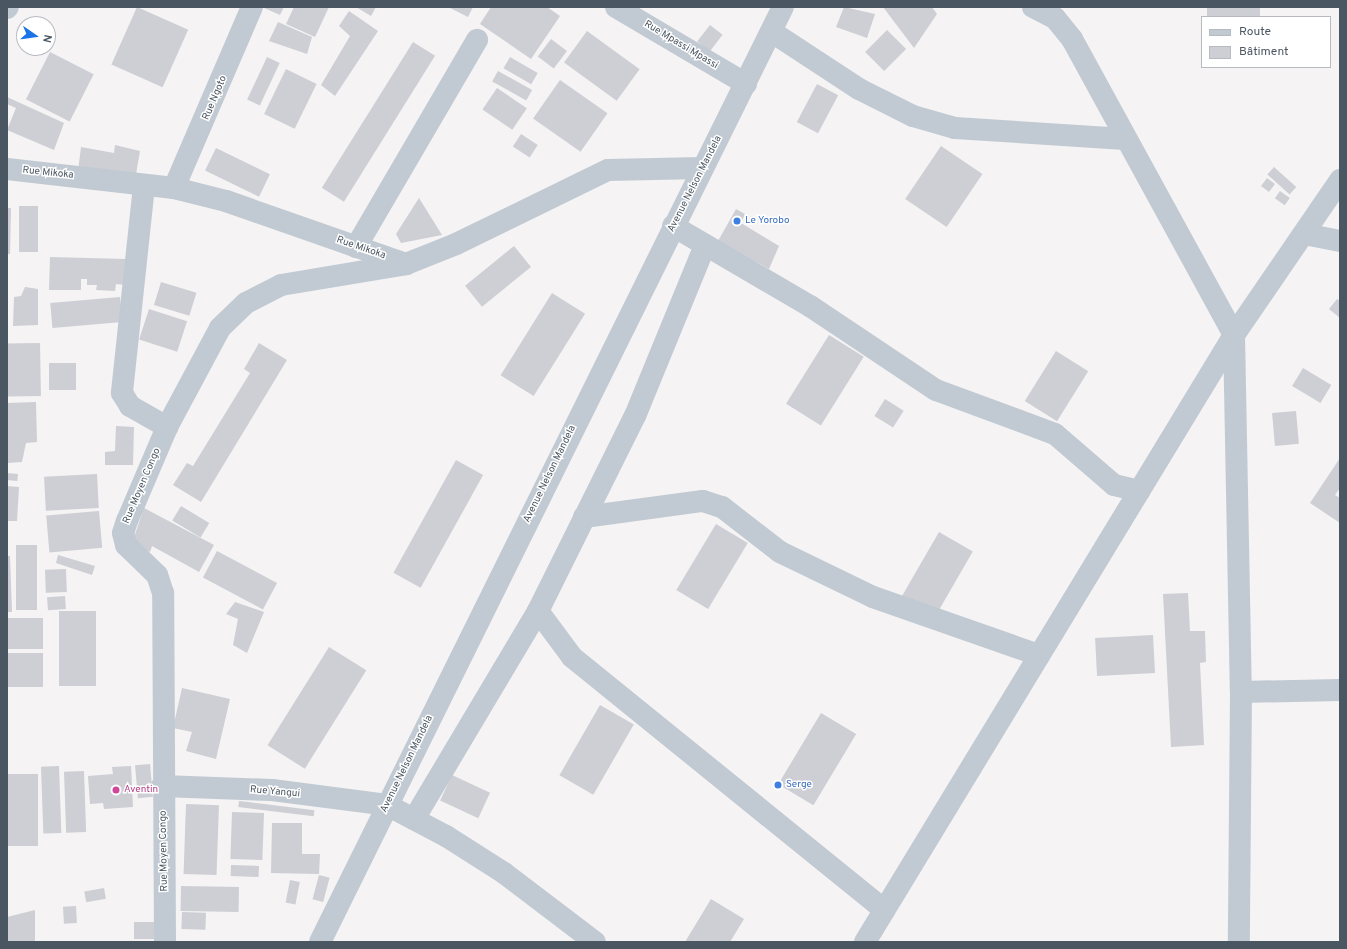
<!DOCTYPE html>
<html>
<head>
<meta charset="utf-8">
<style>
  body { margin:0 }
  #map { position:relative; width:1347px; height:949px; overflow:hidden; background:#f5f3f3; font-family:Overpass,sans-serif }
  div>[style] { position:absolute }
  .building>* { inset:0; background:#cdcfd5; transform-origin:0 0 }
  .minor>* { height:22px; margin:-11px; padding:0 11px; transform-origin:11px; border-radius:11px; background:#c1cad2 }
  .tertiary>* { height:22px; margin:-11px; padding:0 11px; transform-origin:11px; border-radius:11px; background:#c1cad2 }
  .dots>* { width:11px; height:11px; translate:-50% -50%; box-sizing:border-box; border:2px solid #fff; border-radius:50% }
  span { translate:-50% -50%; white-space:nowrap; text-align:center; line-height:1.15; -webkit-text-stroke:3px #fff; paint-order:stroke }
  .street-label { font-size:10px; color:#4a5661 }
  .shop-label { font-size:10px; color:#366cbe }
  .left { translate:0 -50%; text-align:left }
  .hotel-label { font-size:10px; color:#b23c85 }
  .frame { position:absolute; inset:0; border:8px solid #4a5661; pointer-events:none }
  .legend { position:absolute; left:1201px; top:16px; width:130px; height:52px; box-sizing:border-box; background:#fff; border:1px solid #b7bbc0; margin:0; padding:5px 7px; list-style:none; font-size:12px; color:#4a5661 }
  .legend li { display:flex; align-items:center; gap:8px; height:20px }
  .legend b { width:20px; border:1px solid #b7bbc0 }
  .north { position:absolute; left:16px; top:16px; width:40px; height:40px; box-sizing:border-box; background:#fff; border:1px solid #b7bbc0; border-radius:50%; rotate:103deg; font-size:11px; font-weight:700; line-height:16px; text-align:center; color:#4a5661 }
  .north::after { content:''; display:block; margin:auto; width:14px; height:18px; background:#1a73e8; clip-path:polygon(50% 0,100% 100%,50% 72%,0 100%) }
</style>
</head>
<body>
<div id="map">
  <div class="building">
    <i style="left:137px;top:7px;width:56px;height:63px;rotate:24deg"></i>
    <i style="clip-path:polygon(262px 7px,284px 7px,280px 15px)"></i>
    <i style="clip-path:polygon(294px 7px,329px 7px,315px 37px,286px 24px)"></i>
    <i style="clip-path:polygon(356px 7px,376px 7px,371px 16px)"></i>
    <i style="clip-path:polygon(448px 7px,473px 7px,468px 17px)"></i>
    <i style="clip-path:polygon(491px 7px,547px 7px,560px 16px,531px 59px,480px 24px)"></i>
    <i style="clip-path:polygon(844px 7px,875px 14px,867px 38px,836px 27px)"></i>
    <i style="clip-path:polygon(883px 7px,932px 7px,937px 14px,914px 48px)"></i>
    <i style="left:1207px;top:7px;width:53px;height:10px"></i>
    <i style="clip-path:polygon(349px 11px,378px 31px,335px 96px,321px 85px,350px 36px,339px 26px)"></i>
    <i style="clip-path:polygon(278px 22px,312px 37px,307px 54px,269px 41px)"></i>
    <i style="left:710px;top:25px;width:16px;height:21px;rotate:38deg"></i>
    <i style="left:887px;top:30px;width:27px;height:31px;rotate:45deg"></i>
    <i style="left:587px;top:31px;width:65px;height:39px;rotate:36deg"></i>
    <i style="left:551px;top:39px;width:20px;height:22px;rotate:37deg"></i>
    <i style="left:413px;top:42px;width:26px;height:172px;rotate:32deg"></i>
    <i style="left:50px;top:52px;width:49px;height:53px;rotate:27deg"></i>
    <i style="left:267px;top:57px;width:14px;height:47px;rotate:25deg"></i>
    <i style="left:510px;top:57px;width:32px;height:13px;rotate:30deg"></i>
    <i style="left:286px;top:69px;width:34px;height:50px;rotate:26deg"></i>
    <i style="left:498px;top:71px;width:39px;height:12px;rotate:29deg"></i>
    <i style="left:560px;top:80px;width:58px;height:47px;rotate:35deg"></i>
    <i style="left:817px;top:84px;width:24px;height:43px;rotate:28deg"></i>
    <i style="left:497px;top:88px;width:36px;height:26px;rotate:34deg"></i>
    <i style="clip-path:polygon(7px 97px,64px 123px,54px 150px,7px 130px,16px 108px,7px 104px)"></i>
    <i style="left:521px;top:134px;width:20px;height:15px;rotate:33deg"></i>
    <i style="clip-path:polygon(115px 145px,140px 151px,135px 180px,78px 171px,81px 147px,114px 153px)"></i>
    <i style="left:941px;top:146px;width:50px;height:64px;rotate:34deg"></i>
    <i style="left:216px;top:148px;width:60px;height:25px;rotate:26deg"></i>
    <i style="left:1274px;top:167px;width:30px;height:10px;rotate:42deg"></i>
    <i style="left:1267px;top:178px;width:10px;height:10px;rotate:37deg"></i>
    <i style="left:1280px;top:191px;width:12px;height:9px;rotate:35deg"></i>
    <i style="clip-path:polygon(419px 198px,442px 235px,401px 243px,396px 234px)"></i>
    <i style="left:19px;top:206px;width:19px;height:46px"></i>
    <i style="clip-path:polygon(7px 208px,11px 208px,10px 254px,7px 254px)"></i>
    <i style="clip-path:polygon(736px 209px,745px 214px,741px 223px,779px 246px,769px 269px,718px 241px)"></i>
    <i style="left:514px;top:246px;width:27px;height:63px;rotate:51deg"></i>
    <i style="clip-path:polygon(50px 257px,126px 259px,126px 285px,116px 284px,115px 291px,96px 290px,97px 285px,87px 285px,87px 279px,81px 279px,81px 290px,49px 290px)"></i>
    <i style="left:161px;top:282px;width:37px;height:24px;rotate:17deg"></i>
    <i style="clip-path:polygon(25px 287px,38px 289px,38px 325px,13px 326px,14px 297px,21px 296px)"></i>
    <i style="left:552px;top:293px;width:39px;height:97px;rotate:32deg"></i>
    <i style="left:120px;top:297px;width:25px;height:70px;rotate:85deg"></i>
    <i style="clip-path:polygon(1337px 299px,1340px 301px,1340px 318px,1329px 309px)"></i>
    <i style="left:149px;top:309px;width:40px;height:32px;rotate:18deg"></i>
    <i style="left:829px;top:335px;width:41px;height:81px;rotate:32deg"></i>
    <i style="left:40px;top:343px;width:53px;height:33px;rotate:89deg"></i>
    <i style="clip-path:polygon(259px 343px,287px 360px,201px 502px,173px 485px,187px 463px,193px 466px,250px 373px,244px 369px)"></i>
    <i style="left:1056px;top:351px;width:38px;height:59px;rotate:32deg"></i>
    <i style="left:49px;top:363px;width:27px;height:27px"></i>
    <i style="left:1303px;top:368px;width:33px;height:21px;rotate:31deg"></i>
    <i style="left:885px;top:399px;width:22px;height:20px;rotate:32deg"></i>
    <i style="clip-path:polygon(36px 402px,37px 442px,26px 443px,22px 462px,7px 463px,7px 403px)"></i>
    <i style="left:1296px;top:411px;width:33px;height:24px;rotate:85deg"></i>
    <i style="clip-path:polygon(116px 426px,134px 427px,133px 465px,105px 465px,105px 452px,115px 451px)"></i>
    <i style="clip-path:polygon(1340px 458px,1340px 488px,1335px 495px,1340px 498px,1340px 523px,1310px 503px)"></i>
    <i style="left:456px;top:460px;width:31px;height:129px;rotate:29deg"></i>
    <i style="left:7px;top:473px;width:11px;height:7px;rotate:5deg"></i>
    <i style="left:97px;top:474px;width:34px;height:53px;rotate:87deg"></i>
    <i style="clip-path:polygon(7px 486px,19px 487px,17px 521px,7px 521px)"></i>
    <i style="left:181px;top:506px;width:33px;height:17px;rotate:31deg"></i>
    <i style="clip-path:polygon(144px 508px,214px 545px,199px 572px,152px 546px,150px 552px,132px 543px)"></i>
    <i style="left:99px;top:511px;width:37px;height:53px;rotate:85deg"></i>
    <i style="left:716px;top:524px;width:37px;height:77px;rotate:31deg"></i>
    <i style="left:939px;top:532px;width:39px;height:78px;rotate:30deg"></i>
    <i style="left:16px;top:545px;width:21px;height:65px"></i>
    <i style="left:217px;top:551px;width:68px;height:30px;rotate:28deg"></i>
    <i style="clip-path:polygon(58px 555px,95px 566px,92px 575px,56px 563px)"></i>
    <i style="clip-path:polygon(7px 556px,10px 556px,12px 612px,7px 612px)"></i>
    <i style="left:66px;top:569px;width:23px;height:21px;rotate:88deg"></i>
    <i style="clip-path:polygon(1188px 593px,1190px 631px,1205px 631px,1206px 662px,1200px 663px,1204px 745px,1171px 747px,1163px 594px)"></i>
    <i style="left:65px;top:596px;width:13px;height:18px;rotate:86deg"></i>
    <i style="clip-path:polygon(235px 602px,264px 612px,247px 653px,233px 645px,238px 619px,226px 614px)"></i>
    <i style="left:59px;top:611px;width:37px;height:75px"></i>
    <i style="left:43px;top:618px;width:31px;height:36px;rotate:90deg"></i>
    <i style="left:1153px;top:635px;width:38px;height:58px;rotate:87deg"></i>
    <i style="left:329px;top:647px;width:44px;height:116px;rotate:32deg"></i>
    <i style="left:43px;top:653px;width:34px;height:36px;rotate:90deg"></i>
    <i style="clip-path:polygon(182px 688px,230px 699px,216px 759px,186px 751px,192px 732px,173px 728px)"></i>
    <i style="left:600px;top:705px;width:39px;height:81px;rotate:30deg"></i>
    <i style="left:821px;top:713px;width:41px;height:83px;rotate:31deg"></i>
    <i style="left:150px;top:764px;width:33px;height:15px;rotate:85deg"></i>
    <i style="left:59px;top:766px;width:67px;height:18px;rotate:88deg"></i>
    <i style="clip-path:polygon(131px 766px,133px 807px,104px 809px,103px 803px,90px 804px,88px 776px,113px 774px,112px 767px)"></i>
    <i style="left:84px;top:771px;width:61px;height:20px;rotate:88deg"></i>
    <i style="left:7px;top:774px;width:31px;height:72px"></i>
    <i style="left:452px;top:775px;width:42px;height:28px;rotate:25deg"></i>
    <i style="left:239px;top:801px;width:76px;height:6px;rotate:7deg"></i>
    <i style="left:186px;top:804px;width:33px;height:70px;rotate:2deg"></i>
    <i style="left:232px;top:812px;width:32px;height:47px;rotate:2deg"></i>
    <i style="clip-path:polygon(272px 823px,302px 823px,302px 854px,320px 854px,319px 874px,271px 873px)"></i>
    <i style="left:231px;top:865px;width:28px;height:11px;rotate:2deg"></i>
    <i style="left:319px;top:875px;width:11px;height:25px;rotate:15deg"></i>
    <i style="left:290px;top:880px;width:10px;height:23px;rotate:11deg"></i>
    <i style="left:181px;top:886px;width:58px;height:25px;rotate:1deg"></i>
    <i style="left:104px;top:888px;width:11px;height:20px;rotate:80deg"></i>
    <i style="clip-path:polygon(711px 899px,744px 919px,730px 942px,685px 942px)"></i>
    <i style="left:76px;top:906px;width:17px;height:13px;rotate:87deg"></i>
    <i style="clip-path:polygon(35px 910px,35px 942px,7px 942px,7px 917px)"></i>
    <i style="left:182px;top:912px;width:24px;height:17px;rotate:2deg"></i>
    <i style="left:156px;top:922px;width:17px;height:22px;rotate:90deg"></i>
  </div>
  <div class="minor">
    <i style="left:616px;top:7px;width:151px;rotate:30.6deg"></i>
    <i style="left:1033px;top:7px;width:25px;rotate:27deg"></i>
    <i style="left:1055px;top:18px;width:27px;rotate:51deg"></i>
    <i style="left:1072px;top:39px;width:337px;rotate:61.3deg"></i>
    <i style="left:1234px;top:335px;width:357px;rotate:88.9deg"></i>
    <i style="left:1241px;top:692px;width:250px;rotate:90.5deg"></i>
    <i style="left:7px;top:8px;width:1px;rotate:-45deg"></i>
    <i style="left:772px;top:32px;width:104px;rotate:33.2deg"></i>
    <i style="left:859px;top:89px;width:60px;rotate:26.6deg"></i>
    <i style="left:913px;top:116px;width:44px;rotate:15.9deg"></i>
    <i style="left:955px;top:128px;width:170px;rotate:3.7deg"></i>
    <i style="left:7px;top:169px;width:168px;rotate:6.5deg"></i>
    <i style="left:174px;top:188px;width:54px;rotate:14deg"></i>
    <i style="left:226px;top:201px;width:191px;rotate:19.3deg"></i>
    <i style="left:406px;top:264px;width:54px;rotate:-21.8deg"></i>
    <i style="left:456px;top:244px;width:169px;rotate:-26deg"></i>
    <i style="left:608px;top:170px;width:94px;rotate:-1.2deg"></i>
    <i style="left:144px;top:186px;width:208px;rotate:96.1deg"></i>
    <i style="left:122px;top:393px;width:15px;rotate:58deg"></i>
    <i style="left:130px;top:406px;width:43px;rotate:29.6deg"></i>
    <i style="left:174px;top:188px;width:197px;rotate:-66.7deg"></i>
    <i style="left:673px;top:226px;width:159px;rotate:30.3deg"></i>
    <i style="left:810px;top:306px;width:151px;rotate:33.7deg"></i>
    <i style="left:936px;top:390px;width:127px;rotate:20.3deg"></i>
    <i style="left:1055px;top:434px;width:78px;rotate:40.8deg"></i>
    <i style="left:1114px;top:485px;width:26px;rotate:13deg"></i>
    <i style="left:1304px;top:234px;width:37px;rotate:11deg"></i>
    <i style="left:356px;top:247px;width:240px;rotate:-59.7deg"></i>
    <i style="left:584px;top:517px;width:120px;rotate:-7.7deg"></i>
    <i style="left:703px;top:501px;width:20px;rotate:18deg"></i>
    <i style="left:722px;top:507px;width:73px;rotate:37.8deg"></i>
    <i style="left:780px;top:552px;width:103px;rotate:25.8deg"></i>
    <i style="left:873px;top:597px;width:176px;rotate:19.3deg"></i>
    <i style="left:538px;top:611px;width:57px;rotate:53.5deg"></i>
    <i style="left:572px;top:657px;width:402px;rotate:39deg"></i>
    <i style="left:1241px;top:692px;width:99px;rotate:-1.2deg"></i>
    <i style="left:162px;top:786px;width:110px;rotate:2.1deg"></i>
    <i style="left:272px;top:790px;width:116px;rotate:7.4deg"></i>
    <i style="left:387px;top:805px;width:67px;rotate:27.7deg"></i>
    <i style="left:446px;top:836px;width:69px;rotate:32.5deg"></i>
    <i style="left:504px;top:873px;width:114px;rotate:37.2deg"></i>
    <i style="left:414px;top:819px;width:242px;rotate:-59.2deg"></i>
    <i style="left:538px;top:611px;width:218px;rotate:-63.6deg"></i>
    <i style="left:635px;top:416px;width:185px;rotate:-67.7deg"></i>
    <i style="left:165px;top:942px;width:349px;rotate:-90.3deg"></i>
    <i style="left:163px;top:593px;width:19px;rotate:-108deg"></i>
    <i style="left:157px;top:575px;width:43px;rotate:-135.9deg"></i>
    <i style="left:126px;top:545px;width:12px;rotate:-104deg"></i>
    <i style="left:123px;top:533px;width:13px;rotate:-72deg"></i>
    <i style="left:127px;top:521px;width:102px;rotate:-66.9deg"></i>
    <i style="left:167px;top:427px;width:112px;rotate:-61.8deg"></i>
    <i style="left:220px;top:328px;width:36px;rotate:-44deg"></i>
    <i style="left:246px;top:303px;width:39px;rotate:-27deg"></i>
    <i style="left:281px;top:285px;width:127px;rotate:-9.5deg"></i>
    <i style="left:865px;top:942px;width:710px;rotate:-58.7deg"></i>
    <i style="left:1234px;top:335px;width:188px;rotate:-55.6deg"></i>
  </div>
  <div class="tertiary">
    <i style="left:320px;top:942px;width:1043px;rotate:-63.66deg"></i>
  </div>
  <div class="dots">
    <i style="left:737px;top:221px;background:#3f7fe0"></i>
    <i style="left:778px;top:785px;background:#3f7fe0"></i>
    <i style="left:116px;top:790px;background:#d1479c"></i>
  </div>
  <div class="street-label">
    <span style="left:681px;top:45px;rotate:31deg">Rue Mpassi Mpassi</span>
    <span style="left:215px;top:98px;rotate:-67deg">Rue Ngoto</span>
    <span style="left:48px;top:173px;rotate:6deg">Rue Mikoka</span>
    <span style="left:695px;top:184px;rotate:-63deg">Avenue Nelson Mandela</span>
    <span style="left:361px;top:248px;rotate:19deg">Rue Mikoka</span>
    <span style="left:550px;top:474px;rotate:-64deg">Avenue Nelson Mandela</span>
    <span style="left:142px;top:486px;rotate:-67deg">Rue Moyen Congo</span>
    <span style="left:407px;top:764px;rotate:-64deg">Avenue Nelson Mandela</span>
    <span style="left:275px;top:792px;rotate:5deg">Rue Yangui</span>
    <span style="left:164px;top:851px;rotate:-91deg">Rue Moyen Congo</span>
  </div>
  <div class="shop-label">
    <span class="left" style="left:745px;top:221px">Le Yorobo</span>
    <span class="left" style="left:786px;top:785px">Serge</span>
  </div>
  <div class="hotel-label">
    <span class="left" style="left:124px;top:790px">Aventin</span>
  </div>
  <div class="frame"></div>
  <ul class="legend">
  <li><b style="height:5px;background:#c1cad2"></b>Route</li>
  <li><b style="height:11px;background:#cdcfd5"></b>Bâtiment</li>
  </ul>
  <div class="north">N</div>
</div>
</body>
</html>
